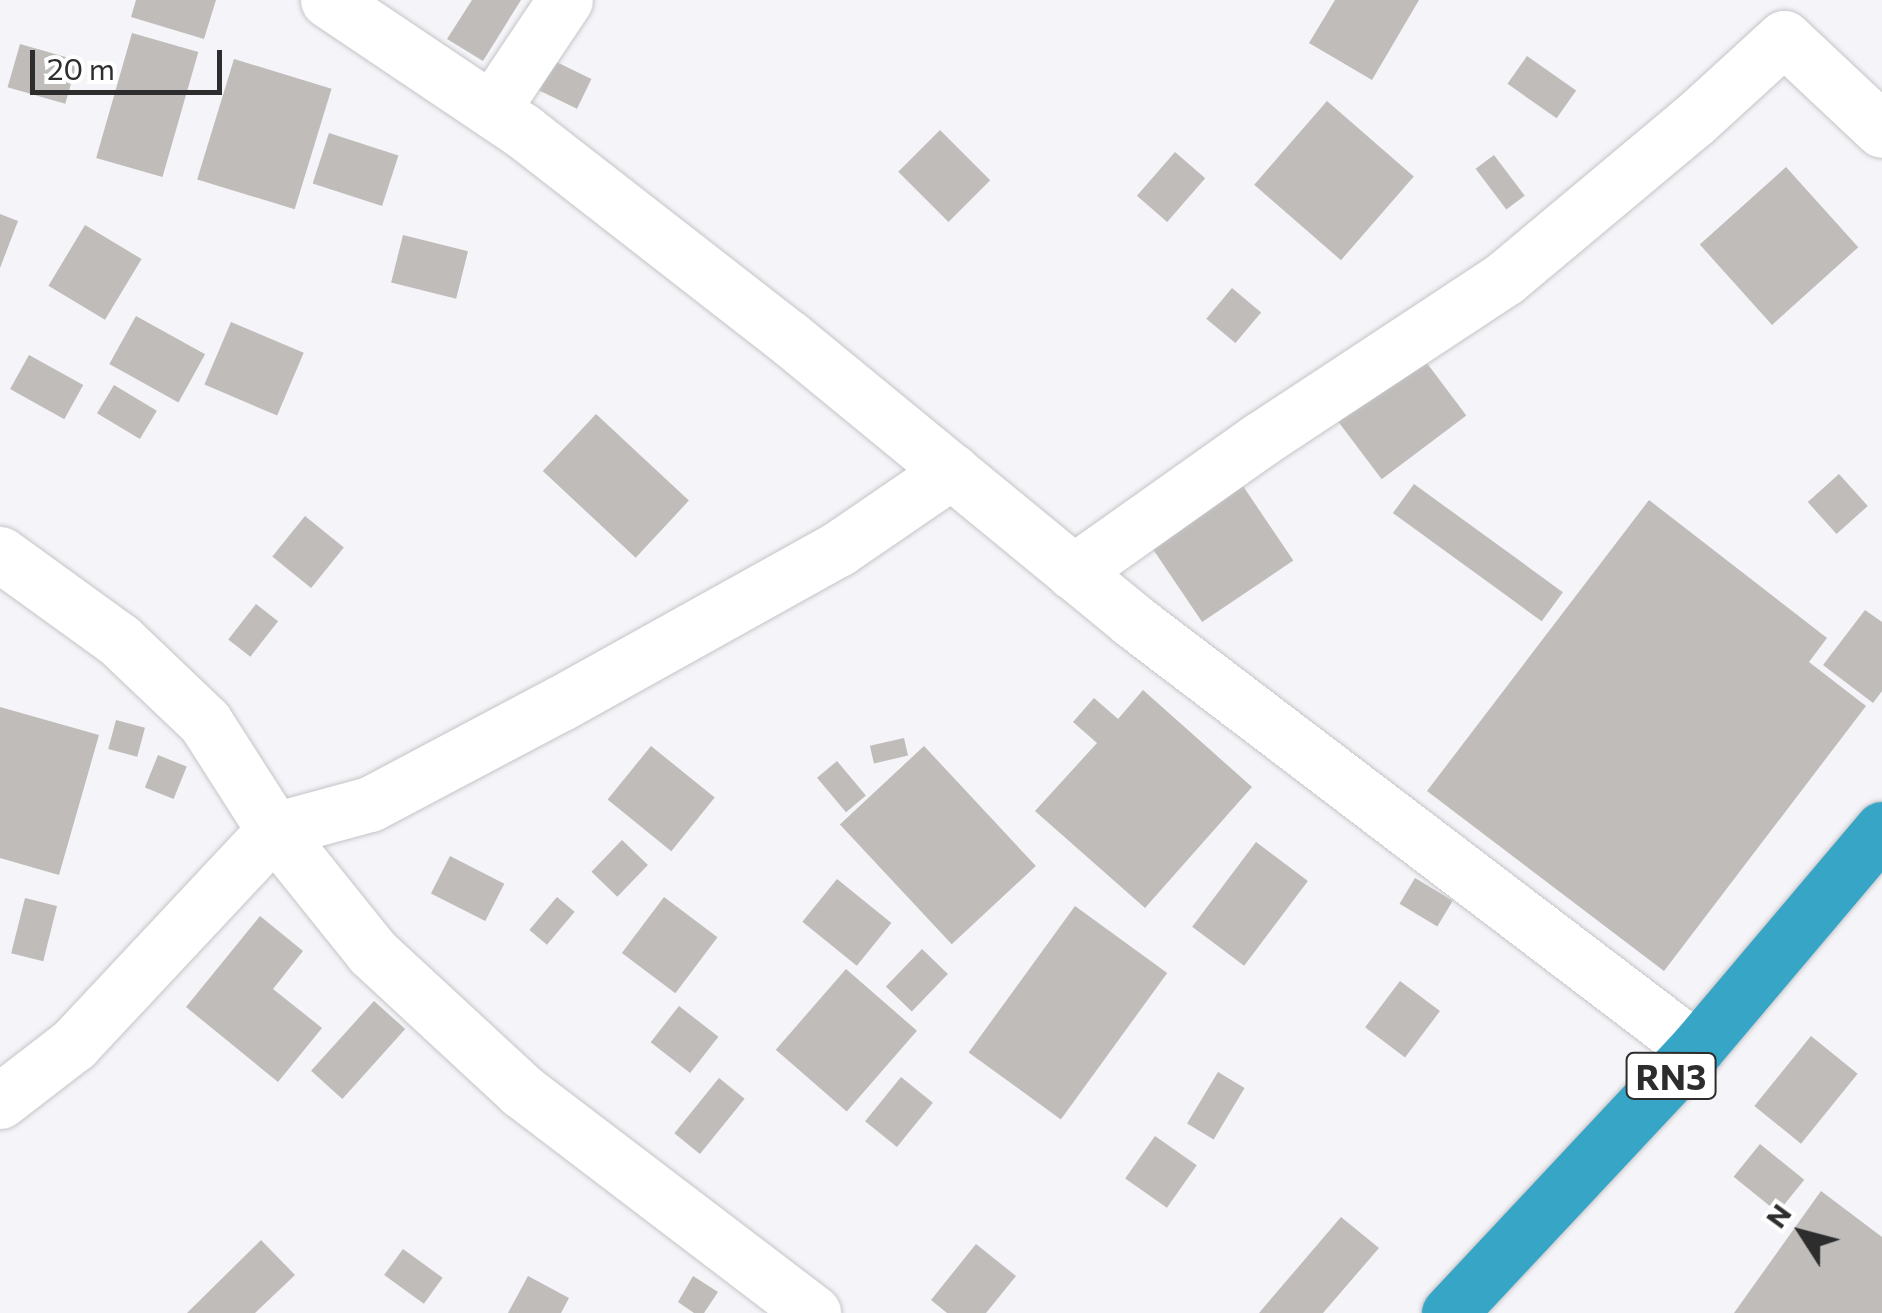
<!DOCTYPE html>
<html>
<head>
<meta charset="utf-8">
<style>
  body { margin:0 }
  #map { position:relative; width:1882px; height:1313px; overflow:hidden; background:#f5f4f8; font-family:Commissioner,sans-serif }
  div>[style] { position:absolute }
  .building>* { inset:0; background:#bfbcba; transform-origin:0 0 }
  .roads { filter:drop-shadow(0 0 2px #c5c4c7) drop-shadow(0 0 2px #c5c4c7) }
  .minor>* { height:55px; margin:-27.5px; padding:0 27.5px; transform-origin:27.5px; border-radius:27.5px; background:#fff }
  .highway>* { height:55px; margin:-27.5px; padding:0 27.5px; transform-origin:27.5px; border-radius:27.5px; background:#36a5c6 }
  span { translate:-50% -50%; white-space:nowrap; text-align:center; line-height:1.15; -webkit-text-stroke:8px #fff; paint-order:stroke }
  .shield-label span { padding:2px 8px; background:#fff; border:2px solid; border-radius:8px; -webkit-text-stroke-width:0 }
  .shield-label { font-size:35px; color:#2d2d2e; font-weight:700 }
  .north { position:absolute; left:1752px; top:1183px; width:100px; height:100px; -webkit-text-stroke:8px #fff; paint-order:stroke; rotate:306deg; font-size:28px; font-weight:700; line-height:40px; text-align:center; color:#2d2d2e }
  .north::after { content:''; display:block; margin:auto; width:35px; height:45px; background:#2d2d2e; clip-path:polygon(50% 0,100% 100%,50% 72%,0 100%) }
  .scale { position:absolute; left:30px; top:50px; width:192px; height:45px; box-sizing:border-box; border:5px solid #2d2d2e; border-top:0; padding-left:12px; font-size:30px; line-height:35px; white-space:nowrap; color:#2d2d2e; -webkit-text-stroke:8px #fff; paint-order:stroke }
</style>
</head>
<body>
<div id="map">
  <div class="building">
    <i style="clip-path:polygon(136px 0,216px 0,204px 39px,131px 17px)"></i>
    <i style="clip-path:polygon(472px 0,521px 0,483px 61px,447px 39px)"></i>
    <i style="clip-path:polygon(1335px 0,1419px 0,1372px 80px,1309px 43px)"></i>
    <i style="left:132px;top:33px;width:69px;height:130px;rotate:16deg"></i>
    <i style="left:20px;top:44px;width:60px;height:45px;rotate:16deg"></i>
    <i style="left:542px;top:55px;width:55px;height:33px;rotate:26deg"></i>
    <i style="left:1527px;top:56px;width:60px;height:34px;rotate:35deg"></i>
    <i style="left:234px;top:59px;width:102px;height:126px;rotate:17deg"></i>
    <i style="left:1327px;top:101px;width:115px;height:111px;rotate:41deg"></i>
    <i style="left:940px;top:130px;width:71px;height:59px;rotate:45deg"></i>
    <i style="left:329px;top:133px;width:73px;height:53px;rotate:18deg"></i>
    <i style="left:1175px;top:152px;width:40px;height:58px;rotate:41deg"></i>
    <i style="left:1494px;top:155px;width:51px;height:23px;rotate:53deg"></i>
    <i style="left:1786px;top:167px;width:108px;height:116px;rotate:48deg"></i>
    <i style="clip-path:polygon(0 214px,18px 221px,0 268px)"></i>
    <i style="left:85px;top:225px;width:66px;height:71px;rotate:31deg"></i>
    <i style="left:403px;top:235px;width:67px;height:49px;rotate:14deg"></i>
    <i style="left:1232px;top:288px;width:38px;height:40px;rotate:40deg"></i>
    <i style="left:136px;top:316px;width:79px;height:55px;rotate:29deg"></i>
    <i style="left:231px;top:322px;width:79px;height:68px;rotate:23deg"></i>
    <i style="left:29px;top:355px;width:62px;height:39px;rotate:29deg"></i>
    <i style="left:1423px;top:358px;width:72px;height:106px;rotate:53deg"></i>
    <i style="left:114px;top:385px;width:50px;height:33px;rotate:31deg"></i>
    <i style="left:596px;top:414px;width:127px;height:78px;rotate:43deg"></i>
    <i style="left:1839px;top:474px;width:43px;height:42px;rotate:48deg"></i>
    <i style="left:1414px;top:484px;width:184px;height:36px;rotate:36deg"></i>
    <i style="left:1243px;top:486px;width:90px;height:110px;rotate:56deg"></i>
    <i style="clip-path:polygon(1649px 500px,1827px 638px,1809px 662px,1866px 706px,1664px 971px,1427px 791px)"></i>
    <i style="left:305px;top:516px;width:50px;height:52px;rotate:39deg"></i>
    <i style="left:256px;top:604px;width:28px;height:45px;rotate:38deg"></i>
    <i style="clip-path:polygon(1865px 610px,1882px 622px,1882px 691px,1873px 703px,1823px 665px)"></i>
    <i style="clip-path:polygon(1143px 690px,1252px 787px,1145px 908px,1035px 811px,1097px 743px,1073px 722px,1094px 698px,1118px 719px)"></i>
    <i style="clip-path:polygon(0 707px,99px 735px,59px 875px,0 858px)"></i>
    <i style="left:116px;top:720px;width:30px;height:30px;rotate:15deg"></i>
    <i style="left:904px;top:738px;width:18px;height:35px;rotate:77deg"></i>
    <i style="left:651px;top:746px;width:82px;height:69px;rotate:39deg"></i>
    <i style="left:924px;top:746px;width:164px;height:115px;rotate:47deg"></i>
    <i style="left:158px;top:755px;width:31px;height:35px;rotate:22deg"></i>
    <i style="left:837px;top:761px;width:45px;height:26px;rotate:50deg"></i>
    <i style="left:622px;top:840px;width:36px;height:44px;rotate:44deg"></i>
    <i style="left:1256px;top:842px;width:65px;height:106px;rotate:37deg"></i>
    <i style="left:450px;top:856px;width:61px;height:42px;rotate:27deg"></i>
    <i style="left:1415px;top:878px;width:44px;height:30px;rotate:31deg"></i>
    <i style="left:837px;top:879px;width:70px;height:55px;rotate:39deg"></i>
    <i style="left:557px;top:897px;width:23px;height:43px;rotate:40deg"></i>
    <i style="left:664px;top:897px;width:67px;height:70px;rotate:37deg"></i>
    <i style="left:25px;top:898px;width:33px;height:57px;rotate:14deg"></i>
    <i style="left:1075px;top:906px;width:114px;height:181px;rotate:36deg"></i>
    <i style="clip-path:polygon(260px 916px,303px 951px,273px 989px,322px 1028px,278px 1082px,186px 1007px)"></i>
    <i style="left:922px;top:949px;width:36px;height:52px;rotate:44deg"></i>
    <i style="left:846px;top:969px;width:94px;height:107px;rotate:41deg"></i>
    <i style="left:1400px;top:981px;width:50px;height:58px;rotate:37deg"></i>
    <i style="left:374px;top:1001px;width:42px;height:94px;rotate:42deg"></i>
    <i style="left:679px;top:1006px;width:50px;height:46px;rotate:38deg"></i>
    <i style="left:1811px;top:1036px;width:60px;height:90px;rotate:39deg"></i>
    <i style="left:1218px;top:1072px;width:31px;height:60px;rotate:31deg"></i>
    <i style="left:901px;top:1077px;width:41px;height:57px;rotate:39deg"></i>
    <i style="left:719px;top:1078px;width:33px;height:71px;rotate:39deg"></i>
    <i style="left:1155px;top:1136px;width:51px;height:52px;rotate:35deg"></i>
    <i style="left:1760px;top:1144px;width:57px;height:42px;rotate:39deg"></i>
    <i style="clip-path:polygon(1821px 1191px,1882px 1237px,1882px 1313px,1734px 1313px)"></i>
    <i style="clip-path:polygon(1341px 1217px,1379px 1248px,1323px 1313px,1259px 1313px)"></i>
    <i style="clip-path:polygon(261px 1240px,295px 1275px,255px 1313px,187px 1313px)"></i>
    <i style="clip-path:polygon(976px 1244px,1016px 1276px,986px 1313px,947px 1313px,931px 1300px)"></i>
    <i style="left:403px;top:1249px;width:49px;height:32px;rotate:36deg"></i>
    <i style="clip-path:polygon(528px 1276px,569px 1298px,561px 1313px,508px 1313px)"></i>
    <i style="clip-path:polygon(693px 1276px,718px 1292px,704px 1313px,694px 1313px,678px 1302px)"></i>
  </div>
  <div class="roads">
    <div class="minor">
      <i style="left:328px;top:0;width:235px;rotate:33.9deg"></i>
      <i style="left:523px;top:131px;width:337px;rotate:37.9deg"></i>
      <i style="left:789px;top:338px;width:444px;rotate:39.4deg"></i>
      <i style="left:1132px;top:620px;width:709px;rotate:37.26deg"></i>
      <i style="left:492px;top:109px;width:131px;rotate:-56.2deg"></i>
      <i style="left:0;top:554px;width:147px;rotate:35.9deg"></i>
      <i style="left:119px;top:640px;width:119px;rotate:43.6deg"></i>
      <i style="left:205px;top:722px;width:128px;rotate:57.4deg"></i>
      <i style="left:274px;top:830px;width:156px;rotate:51.2deg"></i>
      <i style="left:372px;top:952px;width:205px;rotate:42.8deg"></i>
      <i style="left:522px;top:1091px;width:366px;rotate:37.3deg"></i>
      <i style="left:1073px;top:572px;width:230px;rotate:-35.3deg"></i>
      <i style="left:1261px;top:439px;width:292px;rotate:-33.4deg"></i>
      <i style="left:1505px;top:278px;width:245px;rotate:-39.9deg"></i>
      <i style="left:1693px;top:121px;width:123px;rotate:-42.4deg"></i>
      <i style="left:1784px;top:38px;width:134px;rotate:43.2deg"></i>
      <i style="left:0;top:1101px;width:93px;rotate:-37.6deg"></i>
      <i style="left:74px;top:1044px;width:293px;rotate:-46.9deg"></i>
      <i style="left:274px;top:830px;width:99px;rotate:-15.2deg"></i>
      <i style="left:370px;top:804px;width:216px;rotate:-27.9deg"></i>
      <i style="left:561px;top:703px;width:317px;rotate:-29.1deg"></i>
      <i style="left:838px;top:549px;width:138px;rotate:-34.4deg"></i>
    </div>
    <div class="highway">
      <i style="left:1449px;top:1313px;width:362px;rotate:-46.9deg"></i>
      <i style="left:1696px;top:1049px;width:288px;rotate:-49.8deg"></i>
    </div>
  </div>
  <div class="shield-label">
    <span style="left:1671px;top:1076px">RN3</span>
  </div>
  <div class="north">N</div>
  <div class="scale">20 m</div>
</div>
</body>
</html>
